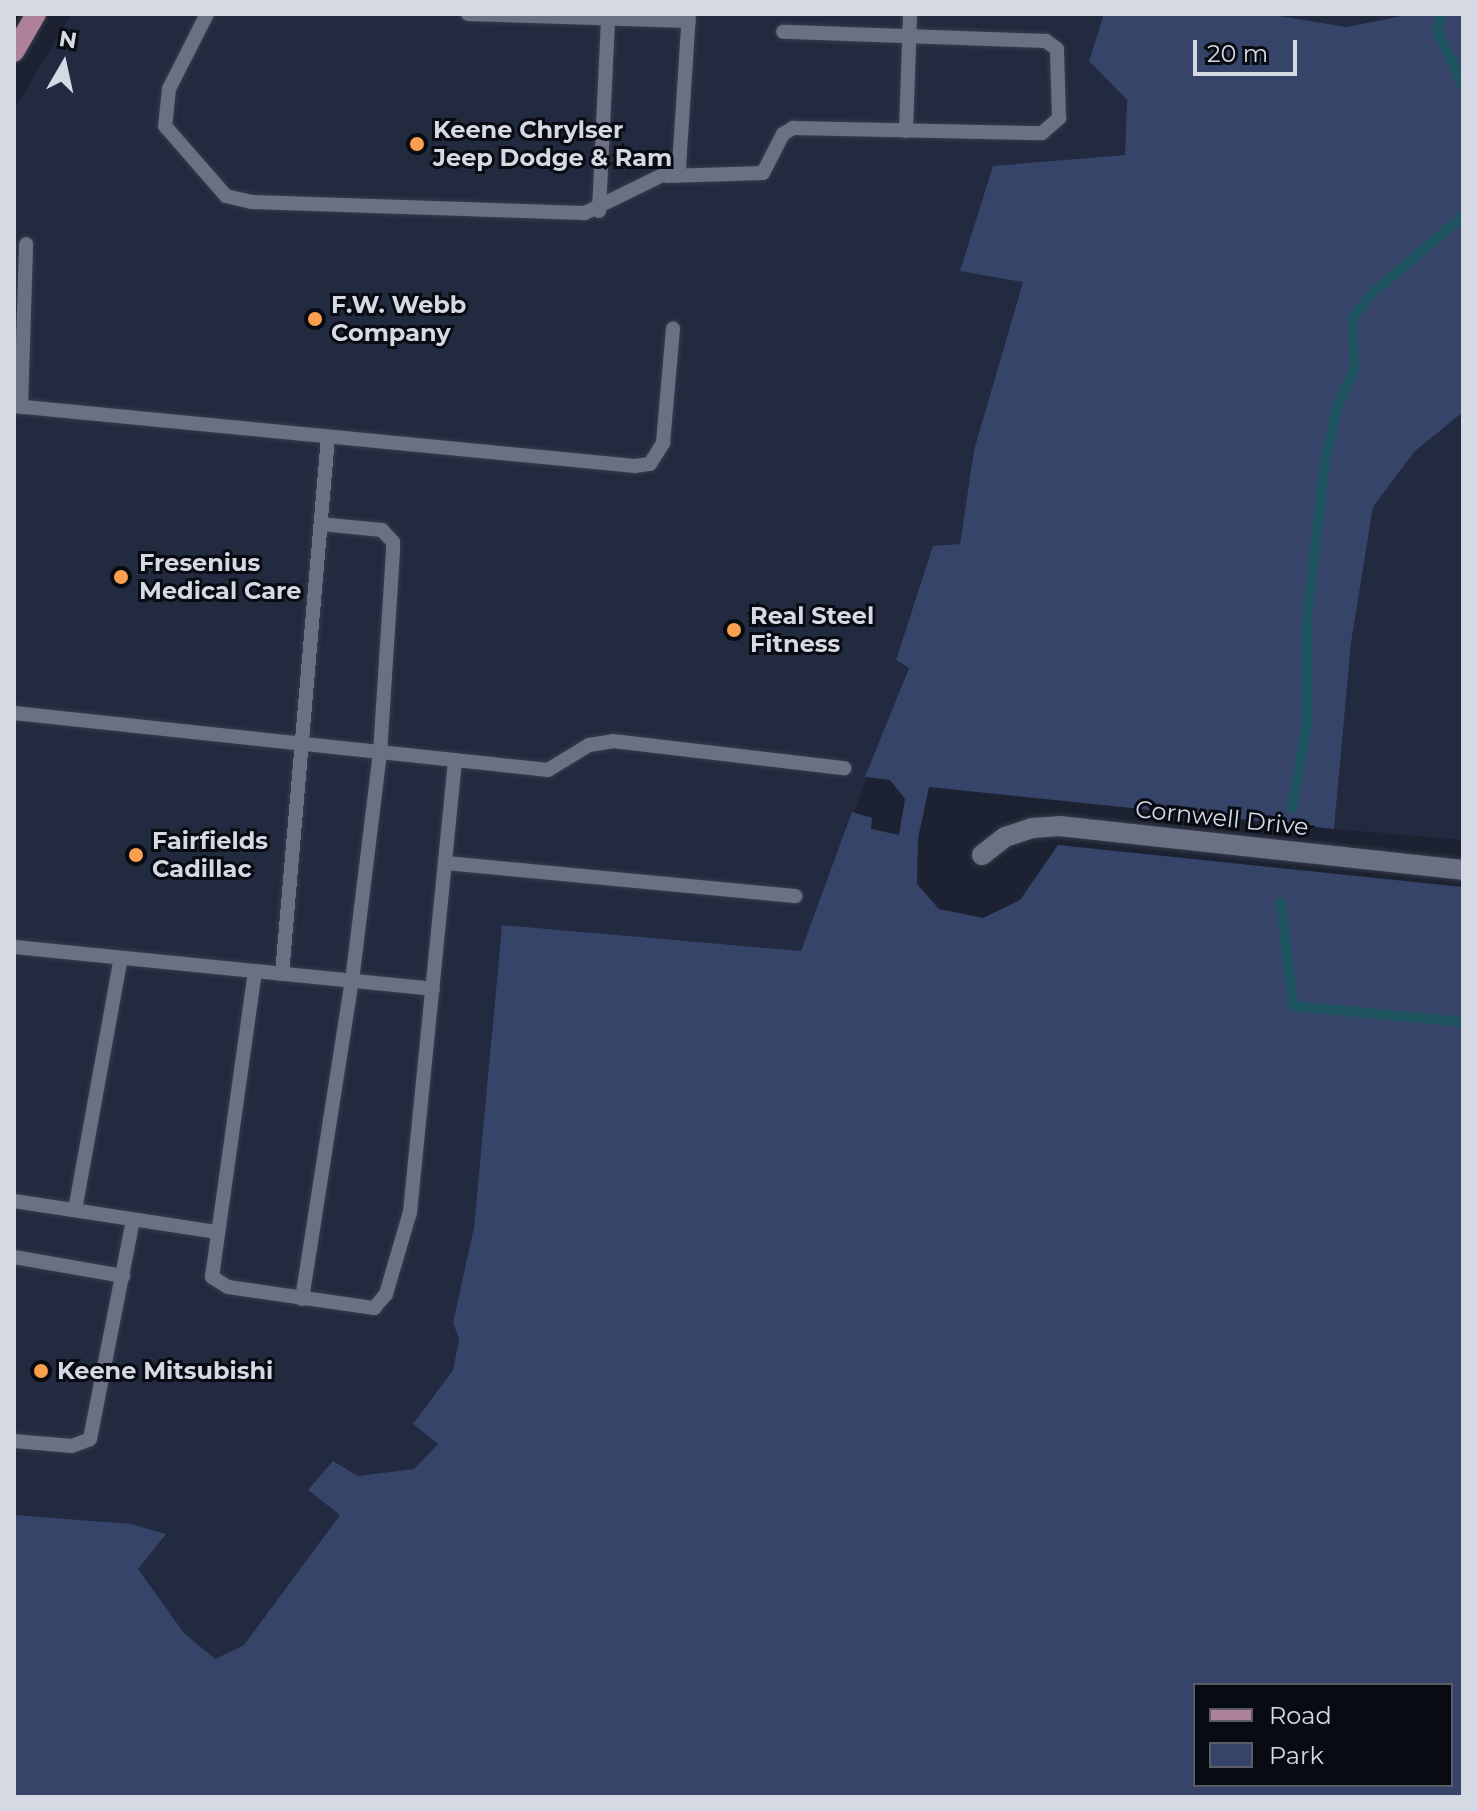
<!DOCTYPE html>
<html>
<head>
<meta charset="utf-8">
<style>
  body { margin:0 }
  #map { position:relative; width:1477px; height:1811px; overflow:hidden; background:#1c2231; font-family:Montserrat,sans-serif }
  div>[style] { position:absolute }
  .built>* { inset:0; background:#222a3f }
  .green>* { inset:0; background:#374469 }
  .stream>* { height:10px; margin:-5px; padding:0 5px; transform-origin:5px; border-radius:5px; background:#1e5360 }
  .roads { filter:drop-shadow(0 0 2px #383c49) drop-shadow(0 0 2px #383c49) }
  .service>* { height:14px; margin:-7px; padding:0 7px; transform-origin:7px; border-radius:7px; background:#6a7184 }
  .minor>* { height:20px; margin:-10px; padding:0 10px; transform-origin:10px; border-radius:10px; background:#6a7184 }
  .primary>* { height:20px; margin:-10px; padding:0 10px; transform-origin:10px; border-radius:10px; background:#ad8199 }
  .dots>* { width:22px; height:22px; translate:-50% -50%; box-sizing:border-box; border:4px solid #090b12; border-radius:50% }
  span { translate:-50% -50%; white-space:nowrap; text-align:center; line-height:1.15; -webkit-text-stroke:6px #090b12; paint-order:stroke }
  .poi-label { font-size:24px; color:#d5d9e4; font-weight:700 }
  .left { translate:0 -50%; text-align:left }
  .street-label { font-size:24px; color:#d5d9e4 }
  .frame { position:absolute; inset:0; border:16px solid #d5d9e4; pointer-events:none }
  .legend { position:absolute; left:1193px; top:1683px; width:260px; height:104px; box-sizing:border-box; background:#090b12; border:2px solid #5b5d66; margin:0; padding:10px 14px; list-style:none; font-size:24px; color:#d5d9e4 }
  .legend li { display:flex; align-items:center; gap:16px; height:40px }
  .legend b { width:40px; border:2px solid #5b5d66 }
  .north { position:absolute; left:24px; top:24px; width:80px; height:80px; -webkit-text-stroke:6px #090b12; paint-order:stroke; rotate:9deg; font-size:22px; font-weight:700; line-height:32px; text-align:center; color:#d5d9e4 }
  .north::after { content:''; display:block; margin:auto; width:28px; height:36px; background:#d5d9e4; clip-path:polygon(50% 0,100% 100%,50% 72%,0 100%) }
  .scale { position:absolute; left:1193px; top:40px; width:104px; height:36px; box-sizing:border-box; border:4px solid #d5d9e4; border-top:0; padding-left:10px; font-size:24px; line-height:28px; white-space:nowrap; color:#d5d9e4; -webkit-text-stroke:6px #090b12; paint-order:stroke }
</style>
</head>
<body>
<div id="map">
  <div class="built">
    <i style="clip-path:polygon(71px 14px,1104px 14px,1089px 61px,1127px 100px,1125px 155px,1088px 160px,1023px 282px,974px 450px,960px 545px,896px 660px,909px 667px,801px 951px,502px 925px,474px 1227px,453px 1323px,459px 1339px,453px 1370px,424px 1407px,439px 1443px,415px 1469px,358px 1476px,334px 1461px,341px 1514px,244px 1645px,214px 1659px,184px 1633px,137px 1569px,165px 1535px,14px 1515px,14px 110px)"></i>
    <i style="clip-path:polygon(1267px 14px,1413px 14px,1346px 28px)"></i>
    <i style="clip-path:polygon(1463px 412px,1463px 840px,1334px 829px,1351px 643px,1373px 507px,1414px 452px)"></i>
  </div>
  <div class="green">
    <i style="clip-path:polygon(evenodd,1104px 14px,1267px 14px,1346px 27px,1413px 14px,1463px 14px,1463px 412px,1414px 452px,1373px 507px,1351px 643px,1334px 829px,929px 787px,918px 838px,917px 884px,939px 909px,983px 918px,1020px 900px,1058px 845px,1463px 887px,1463px 1797px,14px 1797px,14px 1515px,131px 1524px,166px 1534px,138px 1569px,184px 1633px,215px 1659px,244px 1645px,340px 1515px,308px 1490px,333px 1461px,358px 1476px,414px 1469px,438px 1444px,413px 1424px,453px 1370px,459px 1339px,453px 1323px,474px 1227px,502px 925px,801px 951px,852px 812px,872px 818px,871px 829px,899px 835px,905px 799px,890px 780px,865px 777px,909px 668px,896px 660px,933px 546px,960px 544px,974px 450px,1023px 282px,960px 271px,993px 166px,1125px 155px,1127px 100px,1089px 61px,1104px 14px,1195px 1685px,1451px 1685px,1451px 1785px,1195px 1785px,1195px 1685px)"></i>
  </div>
  <div class="stream">
    <i style="left:1442px;top:14px;width:17px;rotate:107deg"></i>
    <i style="left:1437px;top:30px;width:61px;rotate:64.7deg"></i>
    <i style="left:1292px;top:809px;width:86px;rotate:-80deg"></i>
    <i style="left:1307px;top:724px;width:105px;rotate:-90deg"></i>
    <i style="left:1307px;top:619px;width:158px;rotate:-83.5deg"></i>
    <i style="left:1325px;top:462px;width:55px;rotate:-77.5deg"></i>
    <i style="left:1337px;top:408px;width:42px;rotate:-65.9deg"></i>
    <i style="left:1354px;top:370px;width:52px;rotate:-91.1deg"></i>
    <i style="left:1353px;top:318px;width:26px;rotate:-54deg"></i>
    <i style="left:1368px;top:297px;width:125px;rotate:-40.5deg"></i>
    <i style="left:1281px;top:902px;width:105px;rotate:83.4deg"></i>
    <i style="left:1293px;top:1006px;width:171px;rotate:5.4deg"></i>
  </div>
  <div class="roads">
    <div class="service">
      <i style="left:207px;top:14px;width:84px;rotate:116.9deg"></i>
      <i style="left:169px;top:89px;width:37px;rotate:96deg"></i>
      <i style="left:165px;top:126px;width:93px;rotate:48.9deg"></i>
      <i style="left:226px;top:196px;width:27px;rotate:13deg"></i>
      <i style="left:252px;top:202px;width:333px;rotate:1.9deg"></i>
      <i style="left:585px;top:213px;width:105px;rotate:-26.1deg"></i>
      <i style="left:679px;top:167px;width:153px;rotate:-86.3deg"></i>
      <i style="left:468px;top:14px;width:221px;rotate:1.8deg"></i>
      <i style="left:906px;top:131px;width:117px;rotate:-88deg"></i>
      <i style="left:667px;top:176px;width:96px;rotate:-1.8deg"></i>
      <i style="left:763px;top:173px;width:44px;rotate:-62.9deg"></i>
      <i style="left:783px;top:134px;width:12px;rotate:-31deg"></i>
      <i style="left:793px;top:128px;width:249px;rotate:1.2deg"></i>
      <i style="left:1042px;top:133px;width:23px;rotate:-41deg"></i>
      <i style="left:1059px;top:118px;width:69px;rotate:-91.7deg"></i>
      <i style="left:1057px;top:49px;width:14px;rotate:-144deg"></i>
      <i style="left:1046px;top:41px;width:263px;rotate:-178deg"></i>
      <i style="left:599px;top:211px;width:193px;rotate:-87.3deg"></i>
      <i style="left:14px;top:406px;width:624px;rotate:5.52deg"></i>
      <i style="left:635px;top:466px;width:15px;rotate:-8deg"></i>
      <i style="left:650px;top:464px;width:25px;rotate:-58deg"></i>
      <i style="left:663px;top:443px;width:115px;rotate:-85deg"></i>
      <i style="left:21px;top:407px;width:163px;rotate:-88.2deg"></i>
      <i style="left:14px;top:713px;width:537px;rotate:6.09deg"></i>
      <i style="left:548px;top:770px;width:48px;rotate:-31.4deg"></i>
      <i style="left:589px;top:745px;width:24px;rotate:-9deg"></i>
      <i style="left:613px;top:741px;width:233px;rotate:6.7deg"></i>
      <i style="left:445px;top:863px;width:352px;rotate:5.4deg"></i>
      <i style="left:14px;top:947px;width:421px;rotate:5.7deg"></i>
      <i style="left:255px;top:971px;width:309px;rotate:98deg"></i>
      <i style="left:212px;top:1277px;width:19px;rotate:32deg"></i>
      <i style="left:228px;top:1287px;width:148px;rotate:8.2deg"></i>
      <i style="left:374px;top:1308px;width:18px;rotate:-49deg"></i>
      <i style="left:386px;top:1294px;width:85px;rotate:-73.7deg"></i>
      <i style="left:410px;top:1212px;width:454px;rotate:-84.3deg"></i>
      <i style="left:282px;top:974px;width:539px;rotate:-85.1deg"></i>
      <i style="left:14px;top:1201px;width:204px;rotate:8.7deg"></i>
      <i style="left:75px;top:1210px;width:256px;rotate:-79.7deg"></i>
      <i style="left:14px;top:1257px;width:111px;rotate:9.9deg"></i>
      <i style="left:302px;top:1299px;width:322px;rotate:-81.1deg"></i>
      <i style="left:352px;top:981px;width:230px;rotate:-83deg"></i>
      <i style="left:380px;top:753px;width:201px;rotate:-86.3deg"></i>
      <i style="left:393px;top:552px;width:10px;rotate:-90deg"></i>
      <i style="left:393px;top:542px;width:16px;rotate:-133deg"></i>
      <i style="left:382px;top:530px;width:61px;rotate:-174.4deg"></i>
      <i style="left:14px;top:1441px;width:58px;rotate:4.9deg"></i>
      <i style="left:72px;top:1446px;width:19px;rotate:-21deg"></i>
      <i style="left:90px;top:1439px;width:223px;rotate:-78.9deg"></i>
    </div>
    <div class="minor">
      <i style="left:982px;top:855px;width:29px;rotate:-38deg"></i>
      <i style="left:1005px;top:837px;width:28px;rotate:-18deg"></i>
      <i style="left:1032px;top:828px;width:27px;rotate:-4deg"></i>
      <i style="left:1059px;top:826px;width:406px;rotate:6.2deg"></i>
    </div>
    <div class="primary">
      <i style="left:14px;top:52px;width:44px;rotate:-59.9deg"></i>
    </div>
  </div>
  <div class="dots">
    <i style="left:417px;top:144px;background:#fa9f4e"></i>
    <i style="left:315px;top:319px;background:#fa9f4e"></i>
    <i style="left:121px;top:577px;background:#fa9f4e"></i>
    <i style="left:734px;top:630px;background:#fa9f4e"></i>
    <i style="left:136px;top:855px;background:#fa9f4e"></i>
    <i style="left:41px;top:1371px;background:#fa9f4e"></i>
  </div>
  <div class="poi-label">
    <span class="left" style="left:433px;top:144px">Keene Chrylser<br>Jeep Dodge &amp; Ram</span>
    <span class="left" style="left:331px;top:319px">F.W. Webb<br>Company</span>
    <span class="left" style="left:139px;top:577px">Fresenius<br>Medical Care</span>
    <span class="left" style="left:750px;top:630px">Real Steel<br>Fitness</span>
    <span class="left" style="left:152px;top:855px">Fairfields<br>Cadillac</span>
    <span class="left" style="left:57px;top:1371px">Keene Mitsubishi</span>
  </div>
  <div class="street-label">
    <span style="left:1222px;top:818px;rotate:6deg">Cornwell Drive</span>
  </div>
  <div class="frame"></div>
  <ul class="legend">
  <li><b style="height:10px;background:#ad8199"></b>Road</li>
  <li><b style="height:22px;background:#374469"></b>Park</li>
  </ul>
  <div class="north">N</div>
  <div class="scale">20 m</div>
</div>
</body>
</html>
